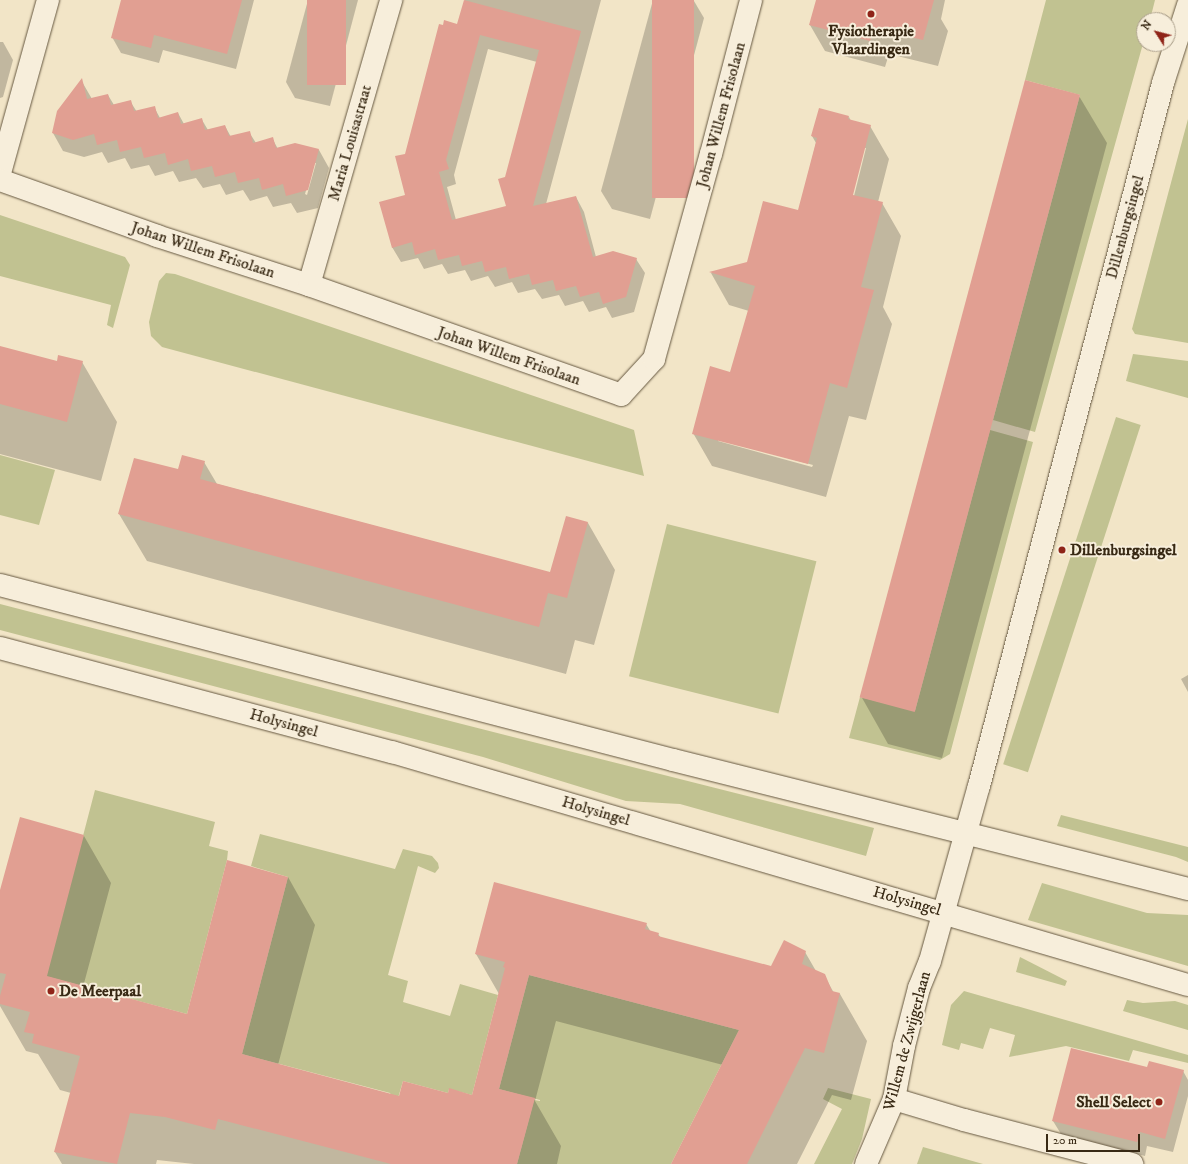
<!DOCTYPE html>
<html>
<head>
<meta charset="utf-8">
<style>
  body { margin:0 }
  #map { position:relative; width:1188px; height:1164px; overflow:hidden; background:#f2e5c7; font-family:"IM FELL DW Pica",serif }
  div>[style] { position:absolute }
  .green>* { inset:0; background:#c1c291; transform-origin:0 0 }
  .shadow>* { inset:0; background:#0003 }
  .building>* { inset:0; background:#e19f92; transform-origin:0 0 }
  .roads { filter:drop-shadow(0 0 1px #665841) drop-shadow(0 0 1px #665841) }
  .minor>* { height:22px; margin:-11px; padding:0 11px; transform-origin:11px; border-radius:11px; background:#f7eedb }
  .tertiary>* { height:22px; margin:-11px; padding:0 11px; transform-origin:11px; border-radius:11px; background:#f7eedb }
  .dots>* { width:11px; height:11px; translate:-50% -50%; box-sizing:border-box; border:2px solid #f7eedb; border-radius:50% }
  span { translate:-50% -50%; white-space:nowrap; text-align:center; line-height:1.15; -webkit-text-stroke:4px #f7eedb; paint-order:stroke }
  .poi-label { font-size:16px; color:#382914; font-weight:700 }
  .left { translate:0 -50%; text-align:left }
  .right { translate:-100% -50%; text-align:right }
  .street-label { font-size:16px; color:#382914 }
  .north { position:absolute; left:1136px; top:12px; width:40px; height:40px; box-sizing:border-box; background:#f7eedb; border:1px solid #ab9f8b; border-radius:50%; rotate:306deg; font-size:11px; font-weight:700; line-height:16px; text-align:center; color:#382914 }
  .north::after { content:''; display:block; margin:auto; width:14px; height:18px; background:#8f2418; clip-path:polygon(50% 0,100% 100%,50% 72%,0 100%) }
  .scale { position:absolute; left:1046px; top:1134px; width:94px; height:18px; box-sizing:border-box; border:2px solid #382914; border-top:0; padding-left:5px; font-size:12px; line-height:14px; white-space:nowrap; color:#382914; -webkit-text-stroke:3px #f7eedb; paint-order:stroke }
</style>
</head>
<body>
<div id="map">
  <div class="green">
    <i style="clip-path:polygon(1046px 0,1155px 0,1150px 20px,1144px 20px,1144px 40px,1035px 432px,993px 420px,1080px 95px,1025px 80px)"></i>
    <i style="clip-path:polygon(1188px 119px,1188px 343px,1135px 334px,1132px 329px)"></i>
    <i style="clip-path:polygon(0 215px,125px 257px,130px 265px,113px 328px,107px 325px,111px 305px,0 276px)"></i>
    <i style="clip-path:polygon(166px 273px,175px 274px,634px 430px,644px 476px,162px 347px,151px 336px,149px 322px,159px 281px)"></i>
    <i style="clip-path:polygon(1133px 354px,1188px 361px,1188px 398px,1126px 381px)"></i>
    <i style="left:1116px;top:417px;width:26px;height:365px;rotate:18deg"></i>
    <i style="clip-path:polygon(990px 430px,1033px 442px,950px 754px,940px 760px,849px 738px,860px 697px,915px 711px)"></i>
    <i style="clip-path:polygon(0 455px,55px 470px,39px 525px,0 515px)"></i>
    <i style="left:667px;top:524px;width:154px;height:157px;rotate:14deg"></i>
    <i style="clip-path:polygon(0 604px,454px 722px,874px 828px,866px 856px,680px 804px,626px 801px,483px 757px,0 630px)"></i>
    <i style="clip-path:polygon(95px 790px,215px 822px,209px 846px,228px 851px,227px 860px,187px 1014px,49px 977px,44px 985px)"></i>
    <i style="clip-path:polygon(1061px 815px,1188px 847px,1188px 862px,1176px 857px,1057px 826px)"></i>
    <i style="clip-path:polygon(260px 834px,395px 869px,403px 849px,432px 856px,438px 863px,439px 868px,435px 873px,418px 866px,388px 975px,408px 981px,403px 1002px,450px 1016px,460px 984px,498px 995px,472px 1095px,449px 1089px,448px 1093px,403px 1081px,396px 1105px,390px 1093px,242px 1054px,288px 877px,251px 866px)"></i>
    <i style="clip-path:polygon(1042px 883px,1147px 913px,1188px 915px,1188px 966px,1028px 920px)"></i>
    <i style="clip-path:polygon(1020px 957px,1067px 981px,1065px 986px,1016px 972px)"></i>
    <i style="clip-path:polygon(529px 975px,739px 1030px,671px 1164px,517px 1164px,534px 1100px,540px 1101px,540px 1100px,499px 1089px)"></i>
    <i style="clip-path:polygon(964px 991px,1188px 1055px,1188px 1063px,1133px 1050px,1129px 1061px,1066px 1046px,1009px 1057px,1015px 1035px,990px 1028px,983px 1049px,961px 1043px,959px 1050px,942px 1045px,951px 1005px)"></i>
    <i style="clip-path:polygon(1127px 1000px,1143px 1003px,1175px 1001px,1188px 1005px,1188px 1030px,1123px 1011px)"></i>
    <i style="clip-path:polygon(828px 1088px,871px 1099px,862px 1139px,852px 1164px,814px 1164px,842px 1109px,823px 1099px)"></i>
    <i style="clip-path:polygon(923px 1147px,983px 1164px,917px 1164px)"></i>
  </div>
  <div class="shadow">
    <i style="clip-path:polygon(122px 0,254px 0,236px 69px,163px 50px,159px 63px,121px 53px,112px 37px)"></i>
    <i style="clip-path:polygon(308px 0,358px 0,330px 106px,295px 98px,286px 82px)"></i>
    <i style="clip-path:polygon(evenodd,465px 0,601px 0,546px 204px,576px 197px,584px 212px,596px 257px,636px 259px,645px 273px,634px 312px,612px 318px,606px 307px,589px 312px,583px 301px,565px 306px,559px 295px,542px 299px,535px 289px,518px 293px,512px 282px,495px 287px,488px 276px,471px 281px,465px 270px,448px 274px,442px 264px,424px 269px,418px 258px,401px 262px,392px 247px,407px 195px,406px 155px,458px 25px,465px 0,488px 49px,537px 62px,506px 178px,508px 207px,456px 220px,447px 187px,456px 184px,454px 175px,488px 49px)"></i>
    <i style="clip-path:polygon(653px 0,694px 1px,704px 18px,650px 219px,612px 209px,601px 191px)"></i>
    <i style="clip-path:polygon(817px 0,945px 0,941px 19px,948px 31px,938px 66px,889px 54px,885px 67px,825px 51px,810px 25px)"></i>
    <i style="clip-path:polygon(0 42px,3px 42px,13px 60px,3px 97px,0 98px)"></i>
    <i style="clip-path:polygon(evenodd,81px 80px,92px 99px,108px 95px,114px 105px,130px 101px,137px 112px,154px 107px,160px 118px,178px 113px,184px 124px,202px 120px,208px 130px,225px 126px,231px 137px,249px 132px,256px 143px,272px 138px,278px 149px,319px 150px,329px 168px,318px 208px,297px 213px,291px 203px,273px 207px,267px 196px,250px 201px,243px 190px,226px 195px,220px 184px,203px 188px,196px 178px,179px 182px,173px 171px,155px 176px,149px 165px,131px 169px,125px 158px,108px 163px,102px 152px,84px 157px,63px 151px,53px 133px,81px 80px,314px 163px,316px 163px,307px 195px,305px 194px,314px 163px)"></i>
    <i style="clip-path:polygon(1079px 96px,1107px 143px,942px 758px,888px 744px,861px 696px)"></i>
    <i style="clip-path:polygon(evenodd,849px 117px,851px 121px,870px 126px,889px 159px,878px 202px,882px 203px,901px 236px,883px 307px,892px 324px,866px 420px,849px 416px,826px 497px,712px 466px,693px 433px,731px 373px,749px 311px,729px 305px,711px 273px,747px 263px,799px 211px,816px 143px,812px 136px,849px 117px,864px 148px,866px 148px,853px 200px,851px 199px,864px 148px,849px 117px,718px 439px,813px 465px,812px 467px,718px 441px,718px 439px)"></i>
    <i style="clip-path:polygon(0 347px,58px 362px,82px 362px,117px 422px,101px 481px,0 454px)"></i>
    <i style="clip-path:polygon(204px 462px,217px 484px,551px 573px,567px 517px,588px 523px,615px 570px,594px 645px,575px 640px,566px 674px,147px 561px,119px 514px,179px 470px)"></i>
    <i style="clip-path:polygon(1188px 675px,1188px 692px,1181px 679px)"></i>
    <i style="clip-path:polygon(84px 836px,111px 883px,83px 987px,188px 1016px,288px 877px,315px 925px,278px 1065px,400px 1097px,449px 1094px,473px 1096px,499px 994px,476px 954px,646px 924px,651px 932px,658px 934px,661px 938px,771px 967px,805px 952px,816px 971px,824px 975px,834px 993px,840px 994px,867px 1041px,851px 1100px,832px 1095px,797px 1164px,673px 1164px,723px 1065px,556px 1021px,535px 1101px,561px 1146px,557px 1164px,194px 1164px,157px 1160px,156px 1164px,62px 1164px,55px 1152px,71px 1093px,60px 1090px,38px 1054px,26px 1051px,0 1006px,0 894px)"></i>
    <i style="clip-path:polygon(1148px 1069px,1183px 1071px,1188px 1080px,1188px 1096px,1173px 1152px,1147px 1146px,1145px 1156px,1061px 1134px,1053px 1121px)"></i>
  </div>
  <div class="building">
    <i style="clip-path:polygon(121px 0,242px 0,227px 54px,154px 35px,151px 48px,111px 38px)"></i>
    <i style="left:307px;top:0;width:39px;height:85px"></i>
    <i style="clip-path:polygon(evenodd,464px 0,581px 31px,533px 206px,576px 196px,593px 257px,613px 251px,637px 258px,626px 297px,603px 304px,599px 292px,580px 297px,576px 286px,556px 291px,553px 280px,532px 285px,529px 274px,509px 279px,506px 267px,485px 272px,482px 261px,462px 266px,459px 255px,438px 260px,435px 249px,415px 255px,412px 242px,392px 248px,379px 202px,405px 195px,395px 156px,405px 154px,439px 24px,443px 25px,444px 20px,457px 24px,464px 0,480px 35px,539px 50px,505px 177px,498px 179px,506px 206px,452px 220px,439px 172px,449px 169px,446px 160px,480px 35px)"></i>
    <i style="left:652px;top:0;width:42px;height:198px"></i>
    <i style="clip-path:polygon(816px 0,934px 0,923px 40px,874px 28px,870px 41px,809px 25px)"></i>
    <i style="clip-path:polygon(82px 78px,87px 99px,108px 94px,111px 105px,131px 100px,134px 111px,155px 106px,158px 118px,178px 112px,181px 124px,202px 118px,205px 130px,225px 125px,229px 136px,250px 131px,253px 143px,273px 137px,276px 148px,295px 143px,319px 149px,308px 190px,286px 196px,283px 184px,262px 190px,259px 178px,238px 183px,235px 172px,215px 177px,212px 166px,191px 171px,188px 159px,168px 165px,165px 153px,144px 158px,141px 147px,120px 152px,117px 140px,97px 145px,94px 134px,73px 140px,52px 133px,57px 111px)"></i>
    <i style="left:1025px;top:80px;width:57px;height:639px;rotate:15deg"></i>
    <i style="clip-path:polygon(819px 108px,849px 116px,848px 119px,871px 125px,853px 195px,883px 202px,861px 287px,874px 290px,847px 388px,830px 383px,808px 464px,692px 434px,710px 366px,730px 372px,755px 286px,709px 272px,747px 262px,763px 201px,798px 210px,817px 138px,811px 136px)"></i>
    <i style="clip-path:polygon(0 346px,57px 361px,58px 355px,83px 361px,67px 422px,0 404px)"></i>
    <i style="clip-path:polygon(182px 455px,205px 461px,200px 479px,550px 572px,566px 516px,588px 522px,567px 598px,548px 593px,539px 627px,118px 514px,134px 458px,178px 469px)"></i>
    <i style="clip-path:polygon(20px 817px,84px 835px,47px 976px,187px 1014px,227px 860px,288px 877px,242px 1054px,399px 1096px,403px 1081px,448px 1093px,449px 1088px,472px 1095px,505px 968px,503px 967px,505px 962px,475px 954px,494px 882px,647px 923px,645px 929px,659px 933px,658px 936px,771px 966px,784px 940px,806px 951px,802px 964px,825px 974px,832px 991px,840px 993px,824px 1053px,805px 1048px,747px 1164px,671px 1164px,739px 1030px,529px 975px,499px 1089px,535px 1098px,517px 1164px,391px 1164px,218px 1119px,215px 1130px,165px 1117px,130px 1113px,117px 1164px,54px 1152px,80px 1056px,32px 1043px,34px 1034px,24px 1032px,30px 1012px,0 1004px,0 996px,6px 974px,0 973px,0 890px)"></i>
    <i style="clip-path:polygon(1071px 1048px,1147px 1067px,1149px 1061px,1184px 1070px,1165px 1139px,1140px 1132px,1137px 1142px,1052px 1121px)"></i>
  </div>
  <div class="roads">
    <div class="minor">
      <i style="left:0;top:173px;width:180px;rotate:-74.5deg"></i>
      <i style="left:0;top:180px;width:167px;rotate:19.6deg"></i>
      <i style="left:157px;top:236px;width:160px;rotate:17.9deg"></i>
      <i style="left:309px;top:285px;width:331px;rotate:19.4deg"></i>
      <i style="left:621px;top:395px;width:49px;rotate:-47.5deg"></i>
      <i style="left:654px;top:359px;width:213px;rotate:-74.5deg"></i>
      <i style="left:711px;top:154px;width:159px;rotate:-75.4deg"></i>
      <i style="left:309px;top:285px;width:297px;rotate:-73.9deg"></i>
      <i style="left:894px;top:1099px;width:73px;rotate:16.7deg"></i>
      <i style="left:964px;top:1120px;width:174px;rotate:14.7deg"></i>
      <i style="left:866px;top:1164px;width:71px;rotate:-66.7deg"></i>
      <i style="left:894px;top:1099px;width:54px;rotate:-79.3deg"></i>
      <i style="left:904px;top:1046px;width:60px;rotate:-75.5deg"></i>
      <i style="left:919px;top:988px;width:29px;rotate:-68deg"></i>
      <i style="left:930px;top:961px;width:182px;rotate:-74.4deg"></i>
      <i style="left:979px;top:786px;width:727px;rotate:-75.33deg"></i>
      <i style="left:1163px;top:83px;width:82px;rotate:-72.2deg"></i>
    </div>
    <div class="tertiary">
      <i style="left:0;top:585px;width:695px;rotate:14.58deg"></i>
      <i style="left:673px;top:760px;width:531px;rotate:14.06deg"></i>
      <i style="left:0;top:648px;width:406px;rotate:14.9deg"></i>
      <i style="left:392px;top:752px;width:829px;rotate:16.32deg"></i>
    </div>
  </div>
  <div class="dots">
    <i style="left:871px;top:14px;background:#8f2418"></i>
    <i style="left:1062px;top:550px;background:#8f2418"></i>
    <i style="left:51px;top:991px;background:#8f2418"></i>
    <i style="left:1159px;top:1102px;background:#8f2418"></i>
  </div>
  <div class="poi-label">
    <span style="left:871px;top:40px">Fysiotherapie<br>Vlaardingen</span>
    <span class="left" style="left:1070px;top:550px">Dillenburgsingel</span>
    <span class="left" style="left:59px;top:991px">De Meerpaal</span>
    <span class="right" style="left:1151px;top:1102px">Shell Select</span>
  </div>
  <div class="street-label">
    <span style="left:721px;top:115px;rotate:-75deg">Johan Willem Frisolaan</span>
    <span style="left:350px;top:143px;rotate:-74deg">Maria Louisastraat</span>
    <span style="left:1125px;top:227px;rotate:-75deg">Dillenburgsingel</span>
    <span style="left:203px;top:250px;rotate:18deg">Johan Willem Frisolaan</span>
    <span style="left:509px;top:356px;rotate:19deg">Johan Willem Frisolaan</span>
    <span style="left:284px;top:723px;rotate:15deg">Holysingel</span>
    <span style="left:596px;top:811px;rotate:16deg">Holysingel</span>
    <span style="left:907px;top:901px;rotate:16deg">Holysingel</span>
    <span style="left:907px;top:1041px;rotate:-75deg">Willem de Zwijgerlaan</span>
  </div>
  <div class="north">N</div>
  <div class="scale">20 m</div>
</div>
</body>
</html>
